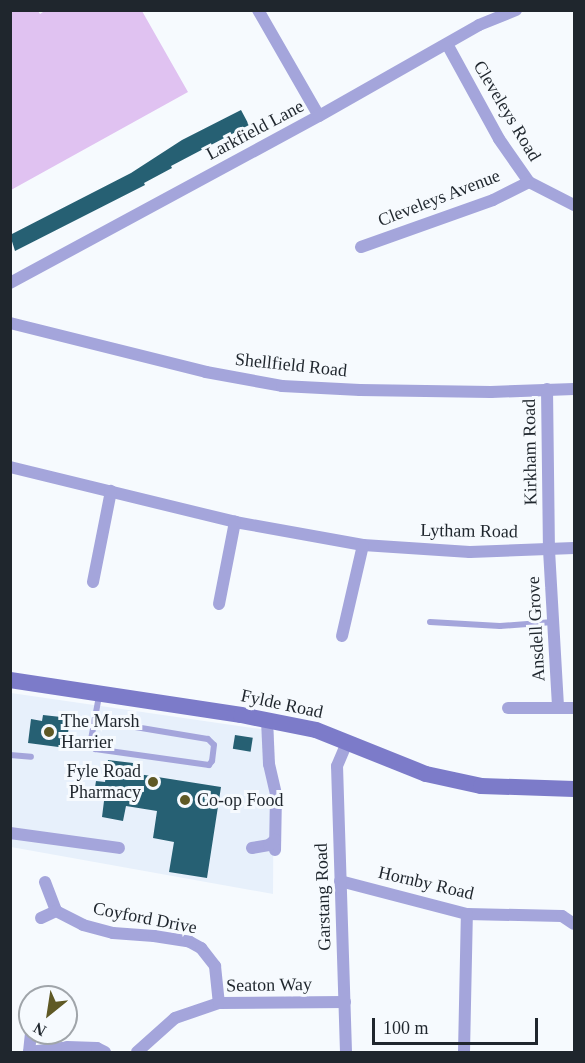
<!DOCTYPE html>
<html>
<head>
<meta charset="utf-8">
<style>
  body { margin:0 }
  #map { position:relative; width:585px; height:1063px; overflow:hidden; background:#f6fafe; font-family:"Times New Roman",serif }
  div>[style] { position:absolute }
  .built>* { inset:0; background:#e7f0fb }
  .green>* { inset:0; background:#e0c2f1 }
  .building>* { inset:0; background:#266073; transform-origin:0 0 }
  .lane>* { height:6px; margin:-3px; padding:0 3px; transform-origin:3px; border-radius:3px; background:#a4a5db }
  .street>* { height:12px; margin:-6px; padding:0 6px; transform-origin:6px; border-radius:6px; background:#a4a5db }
  .secondary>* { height:16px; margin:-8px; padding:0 8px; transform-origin:8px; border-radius:8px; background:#7c7bc9 }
  .dots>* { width:16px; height:16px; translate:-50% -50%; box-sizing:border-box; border:3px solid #f6fafe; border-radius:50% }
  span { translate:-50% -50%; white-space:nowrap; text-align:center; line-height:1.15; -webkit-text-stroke:6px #f6fafe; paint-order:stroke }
  .street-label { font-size:18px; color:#1f262d }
  .poi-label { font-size:18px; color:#1f262d }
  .left { translate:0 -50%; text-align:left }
  .right { translate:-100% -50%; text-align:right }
  .frame { position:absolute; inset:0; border:12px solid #1f262d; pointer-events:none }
  .north { position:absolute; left:18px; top:985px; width:60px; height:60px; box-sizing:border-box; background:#f6fafe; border:2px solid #a0a5aa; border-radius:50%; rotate:210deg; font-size:16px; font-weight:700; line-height:24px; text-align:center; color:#1f262d }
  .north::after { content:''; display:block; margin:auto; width:21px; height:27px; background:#5f5925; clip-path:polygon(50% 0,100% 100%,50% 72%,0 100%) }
  .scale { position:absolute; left:372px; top:1018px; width:166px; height:27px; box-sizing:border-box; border:3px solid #1f262d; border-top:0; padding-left:8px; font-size:18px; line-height:21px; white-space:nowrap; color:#1f262d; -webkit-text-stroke:4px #f6fafe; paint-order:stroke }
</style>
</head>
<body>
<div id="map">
  <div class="built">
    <i style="clip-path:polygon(11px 693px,274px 731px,273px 894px,11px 847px)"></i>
  </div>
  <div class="green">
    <i style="clip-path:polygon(46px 10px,142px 11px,188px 92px,11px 190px,11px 11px,38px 11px,40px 14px)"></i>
  </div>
  <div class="building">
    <i style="clip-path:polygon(241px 110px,249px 125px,171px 166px,172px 168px,144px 183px,145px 185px,15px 251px,10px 235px,131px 173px,182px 140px)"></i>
    <i style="clip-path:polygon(43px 715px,70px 718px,66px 748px,28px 743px,31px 719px,42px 721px)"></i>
    <i style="left:235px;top:735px;width:18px;height:14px;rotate:9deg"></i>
    <i style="clip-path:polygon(108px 760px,133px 763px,132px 773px,221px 787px,207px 878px,169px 872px,174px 842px,153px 838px,157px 811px,126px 806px,123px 821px,102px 817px,104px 801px,93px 800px,96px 781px,105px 782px)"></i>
  </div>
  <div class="lane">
    <i style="left:430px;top:622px;width:70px;rotate:3.3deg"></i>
    <i style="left:500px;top:626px;width:53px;rotate:-4.3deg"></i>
    <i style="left:95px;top:716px;width:6px;rotate:51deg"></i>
    <i style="left:99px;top:721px;width:110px;rotate:9.4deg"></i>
    <i style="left:208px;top:739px;width:8px;rotate:45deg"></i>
    <i style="left:214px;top:745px;width:16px;rotate:97deg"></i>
    <i style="left:212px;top:761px;width:5px;rotate:127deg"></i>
    <i style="left:209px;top:765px;width:115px;rotate:-172deg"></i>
    <i style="left:95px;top:749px;width:6px;rotate:-141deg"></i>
    <i style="left:90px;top:745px;width:50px;rotate:-79.6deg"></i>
    <i style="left:10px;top:755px;width:21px;rotate:5deg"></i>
  </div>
  <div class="street">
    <i style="left:258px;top:10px;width:122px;rotate:60.1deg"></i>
    <i style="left:447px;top:44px;width:108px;rotate:61.3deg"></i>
    <i style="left:499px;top:139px;width:52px;rotate:55.1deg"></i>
    <i style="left:529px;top:182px;width:51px;rotate:27.1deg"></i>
    <i style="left:361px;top:247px;width:140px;rotate:-19.6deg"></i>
    <i style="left:493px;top:200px;width:40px;rotate:-26.6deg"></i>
    <i style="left:10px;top:283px;width:351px;rotate:-28.4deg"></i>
    <i style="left:319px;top:116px;width:184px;rotate:-29.6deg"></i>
    <i style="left:479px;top:25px;width:40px;rotate:-22deg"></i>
    <i style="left:10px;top:323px;width:202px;rotate:14deg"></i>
    <i style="left:206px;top:372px;width:77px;rotate:10.4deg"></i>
    <i style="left:282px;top:386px;width:78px;rotate:2.9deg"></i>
    <i style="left:360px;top:390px;width:131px;rotate:0.9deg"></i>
    <i style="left:491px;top:392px;width:83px;rotate:-2.1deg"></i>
    <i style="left:547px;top:389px;width:161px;rotate:89.3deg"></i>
    <i style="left:549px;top:550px;width:157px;rotate:86.7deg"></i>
    <i style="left:10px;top:467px;width:232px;rotate:13.7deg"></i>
    <i style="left:235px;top:522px;width:130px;rotate:10.2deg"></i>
    <i style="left:363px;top:545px;width:107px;rotate:3.7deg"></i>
    <i style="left:470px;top:552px;width:104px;rotate:-2.2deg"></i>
    <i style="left:93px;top:582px;width:93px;rotate:-78.8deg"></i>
    <i style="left:219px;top:604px;width:84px;rotate:-79deg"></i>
    <i style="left:342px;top:636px;width:93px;rotate:-77deg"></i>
    <i style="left:508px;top:708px;width:66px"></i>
    <i style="left:267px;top:720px;width:44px;rotate:87.4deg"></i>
    <i style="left:269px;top:764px;width:31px;rotate:77deg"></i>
    <i style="left:276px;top:794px;width:56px;rotate:91deg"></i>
    <i style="left:10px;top:833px;width:110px;rotate:7.8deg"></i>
    <i style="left:252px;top:848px;width:17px;rotate:-10deg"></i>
    <i style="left:269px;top:845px;width:8px;rotate:-40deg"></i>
    <i style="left:340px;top:881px;width:131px;rotate:14.6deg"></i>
    <i style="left:467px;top:914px;width:95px;rotate:1.2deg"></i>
    <i style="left:562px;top:916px;width:14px;rotate:34deg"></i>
    <i style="left:45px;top:882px;width:31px;rotate:69deg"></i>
    <i style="left:56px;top:911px;width:30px;rotate:27deg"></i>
    <i style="left:83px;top:925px;width:31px;rotate:15deg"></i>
    <i style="left:113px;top:933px;width:41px;rotate:4.2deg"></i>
    <i style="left:154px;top:936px;width:36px;rotate:9deg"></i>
    <i style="left:190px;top:942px;width:13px;rotate:29deg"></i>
    <i style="left:201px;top:948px;width:23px;rotate:52deg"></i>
    <i style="left:215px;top:966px;width:37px;rotate:84deg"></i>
    <i style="left:41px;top:918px;width:17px;rotate:-25deg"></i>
    <i style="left:29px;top:1052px;width:38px;rotate:-7deg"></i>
    <i style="left:67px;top:1047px;width:30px;rotate:2deg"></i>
    <i style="left:97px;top:1048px;width:9px;rotate:27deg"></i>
    <i style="left:29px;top:1052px;width:19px;rotate:-84deg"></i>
    <i style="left:137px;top:1052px;width:51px;rotate:-41.8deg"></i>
    <i style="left:175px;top:1018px;width:46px;rotate:-18.8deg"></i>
    <i style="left:219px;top:1003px;width:126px;rotate:-0.5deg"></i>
    <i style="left:346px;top:1052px;width:286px;rotate:-91.8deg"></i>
    <i style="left:337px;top:766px;width:25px;rotate:-67deg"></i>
    <i style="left:464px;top:1052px;width:138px;rotate:-88.8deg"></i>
  </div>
  <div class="secondary">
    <i style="left:10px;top:680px;width:234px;rotate:8.6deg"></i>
    <i style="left:241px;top:715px;width:76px;rotate:11.3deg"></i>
    <i style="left:316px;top:730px;width:118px;rotate:21.8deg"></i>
    <i style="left:426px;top:774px;width:56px;rotate:12.3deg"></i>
    <i style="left:481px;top:786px;width:93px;rotate:1.8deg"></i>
  </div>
  <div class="dots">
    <i style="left:49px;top:732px;background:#5f5925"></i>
    <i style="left:153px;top:782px;background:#5f5925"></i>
    <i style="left:185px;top:800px;background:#5f5925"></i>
  </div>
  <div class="street-label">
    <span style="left:507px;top:111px;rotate:59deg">Cleveleys Road</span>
    <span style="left:255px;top:130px;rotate:-28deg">Larkfield Lane</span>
    <span style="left:439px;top:198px;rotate:-21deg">Cleveleys Avenue</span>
    <span style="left:291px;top:365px;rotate:6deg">Shellfield Road</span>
    <span style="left:530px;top:452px;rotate:-91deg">Kirkham Road</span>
    <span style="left:469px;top:531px;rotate:1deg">Lytham Road</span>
    <span style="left:536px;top:629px;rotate:-93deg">Ansdell Grove</span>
    <span style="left:282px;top:704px;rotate:12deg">Fylde Road</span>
    <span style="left:426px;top:883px;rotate:13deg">Hornby Road</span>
    <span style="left:323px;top:897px;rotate:-92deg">Garstang Road</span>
    <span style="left:145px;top:918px;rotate:11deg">Coyford Drive</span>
    <span style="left:269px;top:985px;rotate:-1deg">Seaton Way</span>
  </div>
  <div class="poi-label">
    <span class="left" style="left:61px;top:732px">The Marsh<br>Harrier</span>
    <span class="right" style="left:141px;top:782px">Fyle Road<br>Pharmacy</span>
    <span class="left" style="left:197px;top:800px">Co-op Food</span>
  </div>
  <div class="frame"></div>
  <div class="north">N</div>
  <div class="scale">100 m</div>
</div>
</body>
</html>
